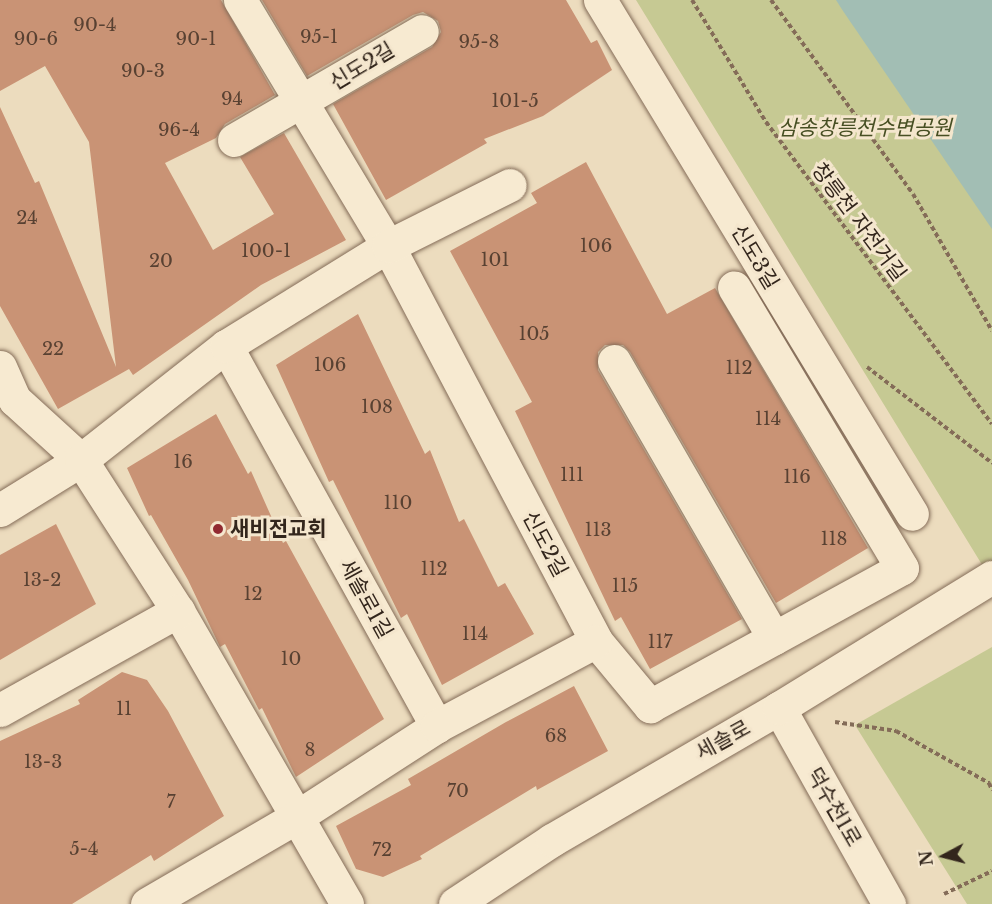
<!DOCTYPE html>
<html>
<head>
<meta charset="utf-8">
<style>
  body { margin:0 }
  #map { position:relative; width:992px; height:904px; overflow:hidden; background:#ecdcbe; font-family:"Libre Baskerville","Noto Sans KR",serif }
  div>[style] { position:absolute }
  .green>* { inset:0; background:#c6c993 }
  .water>* { inset:0; background:#a2beb4 }
  .building>* { inset:0; background:#c99375 }
  .path>* { height:4px; margin-top:-2px; transform-origin:0; background:repeating-linear-gradient(90deg,#846c58 0 4.5px,transparent 0 7.5px) }
  .roads { filter:drop-shadow(0 0 2px #846c58) drop-shadow(0 0 2px #846c58) }
  .minor>* { height:33px; margin:-16.5px; padding:0 16.5px; transform-origin:16.5px; border-radius:16.5px; background:#f7ead1 }
  .tertiary>* { height:33px; margin:-16.5px; padding:0 16.5px; transform-origin:16.5px; border-radius:16.5px; background:#f7ead1 }
  .dots>* { width:16px; height:16px; translate:-50% -50%; box-sizing:border-box; border:3px solid #f4e6cd; border-radius:50% }
  span { translate:-50% -50%; white-space:nowrap; text-align:center; line-height:1.15; -webkit-text-stroke:6px #f4e6cd; paint-order:stroke }
  .number-label { font-size:18px; color:#584132 }
  .number-label span { -webkit-text-stroke-width:0 }
  .street-label { font-size:21px; color:#33261c }
  .park-label { font-size:21px; color:#474f23; font-style:italic }
  .poi-label { font-size:21px; color:#33261c; font-weight:700 }
  .left { translate:0 -50%; text-align:left }
  .north { position:absolute; left:914px; top:826px; width:60px; height:60px; -webkit-text-stroke:4px #f4e6cd; paint-order:stroke; rotate:263deg; font-size:16px; font-weight:700; line-height:24px; text-align:center; color:#33261c }
  .north::after { content:''; display:block; margin:auto; width:21px; height:27px; background:#33261c; clip-path:polygon(50% 0,100% 100%,50% 72%,0 100%) }
</style>
</head>
<body>
<div id="map">
  <div class="green">
    <i style="clip-path:polygon(636px 0,992px 0,992px 581px,856px 359px)"></i>
    <i style="clip-path:polygon(992px 647px,992px 904px,967px 904px,855px 725px)"></i>
  </div>
  <div class="water">
    <i style="clip-path:polygon(836px 0,992px 0,992px 229px,843px 11px)"></i>
  </div>
  <div class="building">
    <i style="clip-path:polygon(0 0,221px 0,275px 95px,225px 124px,216px 138px,165px 163px,213px 250px,274px 214px,240px 157px,284px 133px,346px 240px,261px 285px,133px 375px,129px 369px,58px 409px,0 306px,0 107px,35px 183px,39px 181px,116px 367px,89px 142px,45px 66px,0 91px)"></i>
    <i style="clip-path:polygon(262px 0,566px 0,591px 43px,597px 40px,612px 70px,543px 116px,484px 139px,487px 143px,386px 200px,333px 104px,432px 47px,441px 32px,438px 21px,423px 12px,413px 15px,307px 76px)"></i>
    <i style="clip-path:polygon(586px 162px,667px 314px,715px 288px,868px 548px,776px 603px,630px 352px,623px 345px,605px 345px,598px 352px,598px 370px,742px 619px,650px 669px,621px 617px,615px 621px,515px 411px,532px 402px,450px 251px,537px 203px,531px 193px)"></i>
    <i style="clip-path:polygon(358px 314px,425px 454px,430px 450px,459px 522px,464px 519px,498px 587px,505px 583px,534px 634px,442px 685px,407px 614px,401px 618px,333px 480px,329px 482px,276px 365px)"></i>
    <i style="clip-path:polygon(216px 414px,248px 474px,251px 471px,283px 543px,286px 541px,384px 719px,296px 777px,262px 708px,259px 710px,225px 644px,220px 647px,188px 580px,151px 515px,149px 516px,127px 468px)"></i>
    <i style="clip-path:polygon(56px 524px,96px 604px,0 660px,0 555px)"></i>
    <i style="clip-path:polygon(122px 672px,147px 680px,168px 711px,224px 816px,154px 861px,151px 855px,72px 904px,0 904px,0 741px,80px 704px,78px 700px)"></i>
    <i style="clip-path:polygon(574px 686px,608px 751px,537px 790px,536px 786px,420px 856px,422px 859px,383px 877px,356px 869px,336px 826px,411px 785px,408px 779px,506px 722px)"></i>
  </div>
  <div class="path">
    <i style="left:692px;top:0;width:143px;rotate:58.8deg"></i>
    <i style="left:766px;top:122px;width:377px;rotate:53.2deg"></i>
    <i style="left:771px;top:0;width:240px;rotate:53.8deg"></i>
    <i style="left:913px;top:194px;width:158px;rotate:60deg"></i>
    <i style="left:867px;top:367px;width:158px;rotate:37.5deg"></i>
    <i style="left:835px;top:722px;width:62px;rotate:8.4deg"></i>
    <i style="left:896px;top:731px;width:107px;rotate:29.2deg"></i>
    <i style="left:989px;top:783px;width:8px;rotate:67deg"></i>
    <i style="left:944px;top:894px;width:53px;rotate:-25.6deg"></i>
  </div>
  <div class="roads">
    <div class="minor">
      <i style="left:240px;top:0;width:287px;rotate:59deg"></i>
      <i style="left:388px;top:246px;width:446px;rotate:62.2deg"></i>
      <i style="left:596px;top:641px;width:85px;rotate:50.3deg"></i>
      <i style="left:650px;top:706px;width:287px;rotate:-28.7deg"></i>
      <i style="left:902px;top:568px;width:327px;rotate:-120.9deg"></i>
      <i style="left:600px;top:0;width:601px;rotate:58.74deg"></i>
      <i style="left:234px;top:140px;width:217px;rotate:-30.1deg"></i>
      <i style="left:226px;top:346px;width:435px;rotate:61deg"></i>
      <i style="left:614px;top:361px;width:320px;rotate:60deg"></i>
      <i style="left:0;top:367px;width:36px;rotate:66deg"></i>
      <i style="left:15px;top:400px;width:89px;rotate:42.3deg"></i>
      <i style="left:81px;top:460px;width:179px;rotate:57.3deg"></i>
      <i style="left:178px;top:611px;width:338px;rotate:60deg"></i>
      <i style="left:0;top:510px;width:95px;rotate:-31.7deg"></i>
      <i style="left:81px;top:460px;width:184px;rotate:-38.2deg"></i>
      <i style="left:226px;top:346px;width:190px;rotate:-31.7deg"></i>
      <i style="left:388px;top:246px;width:136px;rotate:-26.6deg"></i>
      <i style="left:0;top:710px;width:204px;rotate:-29.1deg"></i>
      <i style="left:147px;top:904px;width:175px;rotate:-30.2deg"></i>
      <i style="left:298px;top:816px;width:166px;rotate:-32.9deg"></i>
      <i style="left:437px;top:726px;width:180px;rotate:-28.1deg"></i>
    </div>
    <div class="tertiary">
      <i style="left:779px;top:708px;width:225px;rotate:60.7deg"></i>
      <i style="left:455px;top:904px;width:116px;rotate:-33.4deg"></i>
      <i style="left:552px;top:840px;width:263px;rotate:-30.2deg"></i>
      <i style="left:779px;top:708px;width:250px;rotate:-31.6deg"></i>
    </div>
  </div>
  <div class="dots">
    <i style="left:218px;top:529px;background:#912a31"></i>
  </div>
  <div class="number-label">
    <span style="left:95px;top:25px">90-4</span>
    <span style="left:319px;top:37px">95-1</span>
    <span style="left:36px;top:39px">90-6</span>
    <span style="left:196px;top:39px">90-1</span>
    <span style="left:479px;top:42px">95-8</span>
    <span style="left:143px;top:71px">90-3</span>
    <span style="left:232px;top:99px">94</span>
    <span style="left:515px;top:101px">101-5</span>
    <span style="left:179px;top:130px">96-4</span>
    <span style="left:27px;top:218px">24</span>
    <span style="left:596px;top:246px">106</span>
    <span style="left:266px;top:251px">100-1</span>
    <span style="left:495px;top:260px">101</span>
    <span style="left:161px;top:261px">20</span>
    <span style="left:534px;top:334px">105</span>
    <span style="left:53px;top:349px">22</span>
    <span style="left:330px;top:365px">106</span>
    <span style="left:739px;top:368px">112</span>
    <span style="left:377px;top:407px">108</span>
    <span style="left:768px;top:419px">114</span>
    <span style="left:183px;top:462px">16</span>
    <span style="left:572px;top:475px">111</span>
    <span style="left:797px;top:477px">116</span>
    <span style="left:398px;top:503px">110</span>
    <span style="left:598px;top:530px">113</span>
    <span style="left:834px;top:539px">118</span>
    <span style="left:434px;top:569px">112</span>
    <span style="left:42px;top:580px">13-2</span>
    <span style="left:625px;top:586px">115</span>
    <span style="left:253px;top:594px">12</span>
    <span style="left:475px;top:634px">114</span>
    <span style="left:660px;top:642px">117</span>
    <span style="left:291px;top:659px">10</span>
    <span style="left:124px;top:709px">11</span>
    <span style="left:556px;top:736px">68</span>
    <span style="left:310px;top:750px">8</span>
    <span style="left:43px;top:762px">13-3</span>
    <span style="left:458px;top:791px">70</span>
    <span style="left:171px;top:802px">7</span>
    <span style="left:84px;top:849px">5-4</span>
    <span style="left:382px;top:850px">72</span>
  </div>
  <div class="street-label">
    <span style="left:362px;top:66px;rotate:-31deg">신도2길</span>
    <span style="left:859px;top:222px;rotate:53deg">창릉천 자전거길</span>
    <span style="left:755px;top:257px;rotate:59deg">신도3길</span>
    <span style="left:545px;top:544px;rotate:62deg">신도2길</span>
    <span style="left:366px;top:599px;rotate:61deg">세솔로1길</span>
    <span style="left:723px;top:740px;rotate:-29deg">세솔로</span>
    <span style="left:834px;top:807px;rotate:60deg">덕수천1로</span>
  </div>
  <div class="park-label">
    <span style="left:865px;top:128px">삼송창릉천수변공원</span>
  </div>
  <div class="poi-label">
    <span class="left" style="left:230px;top:529px">새비전교회</span>
  </div>
  <div class="north">N</div>
</div>
</body>
</html>
